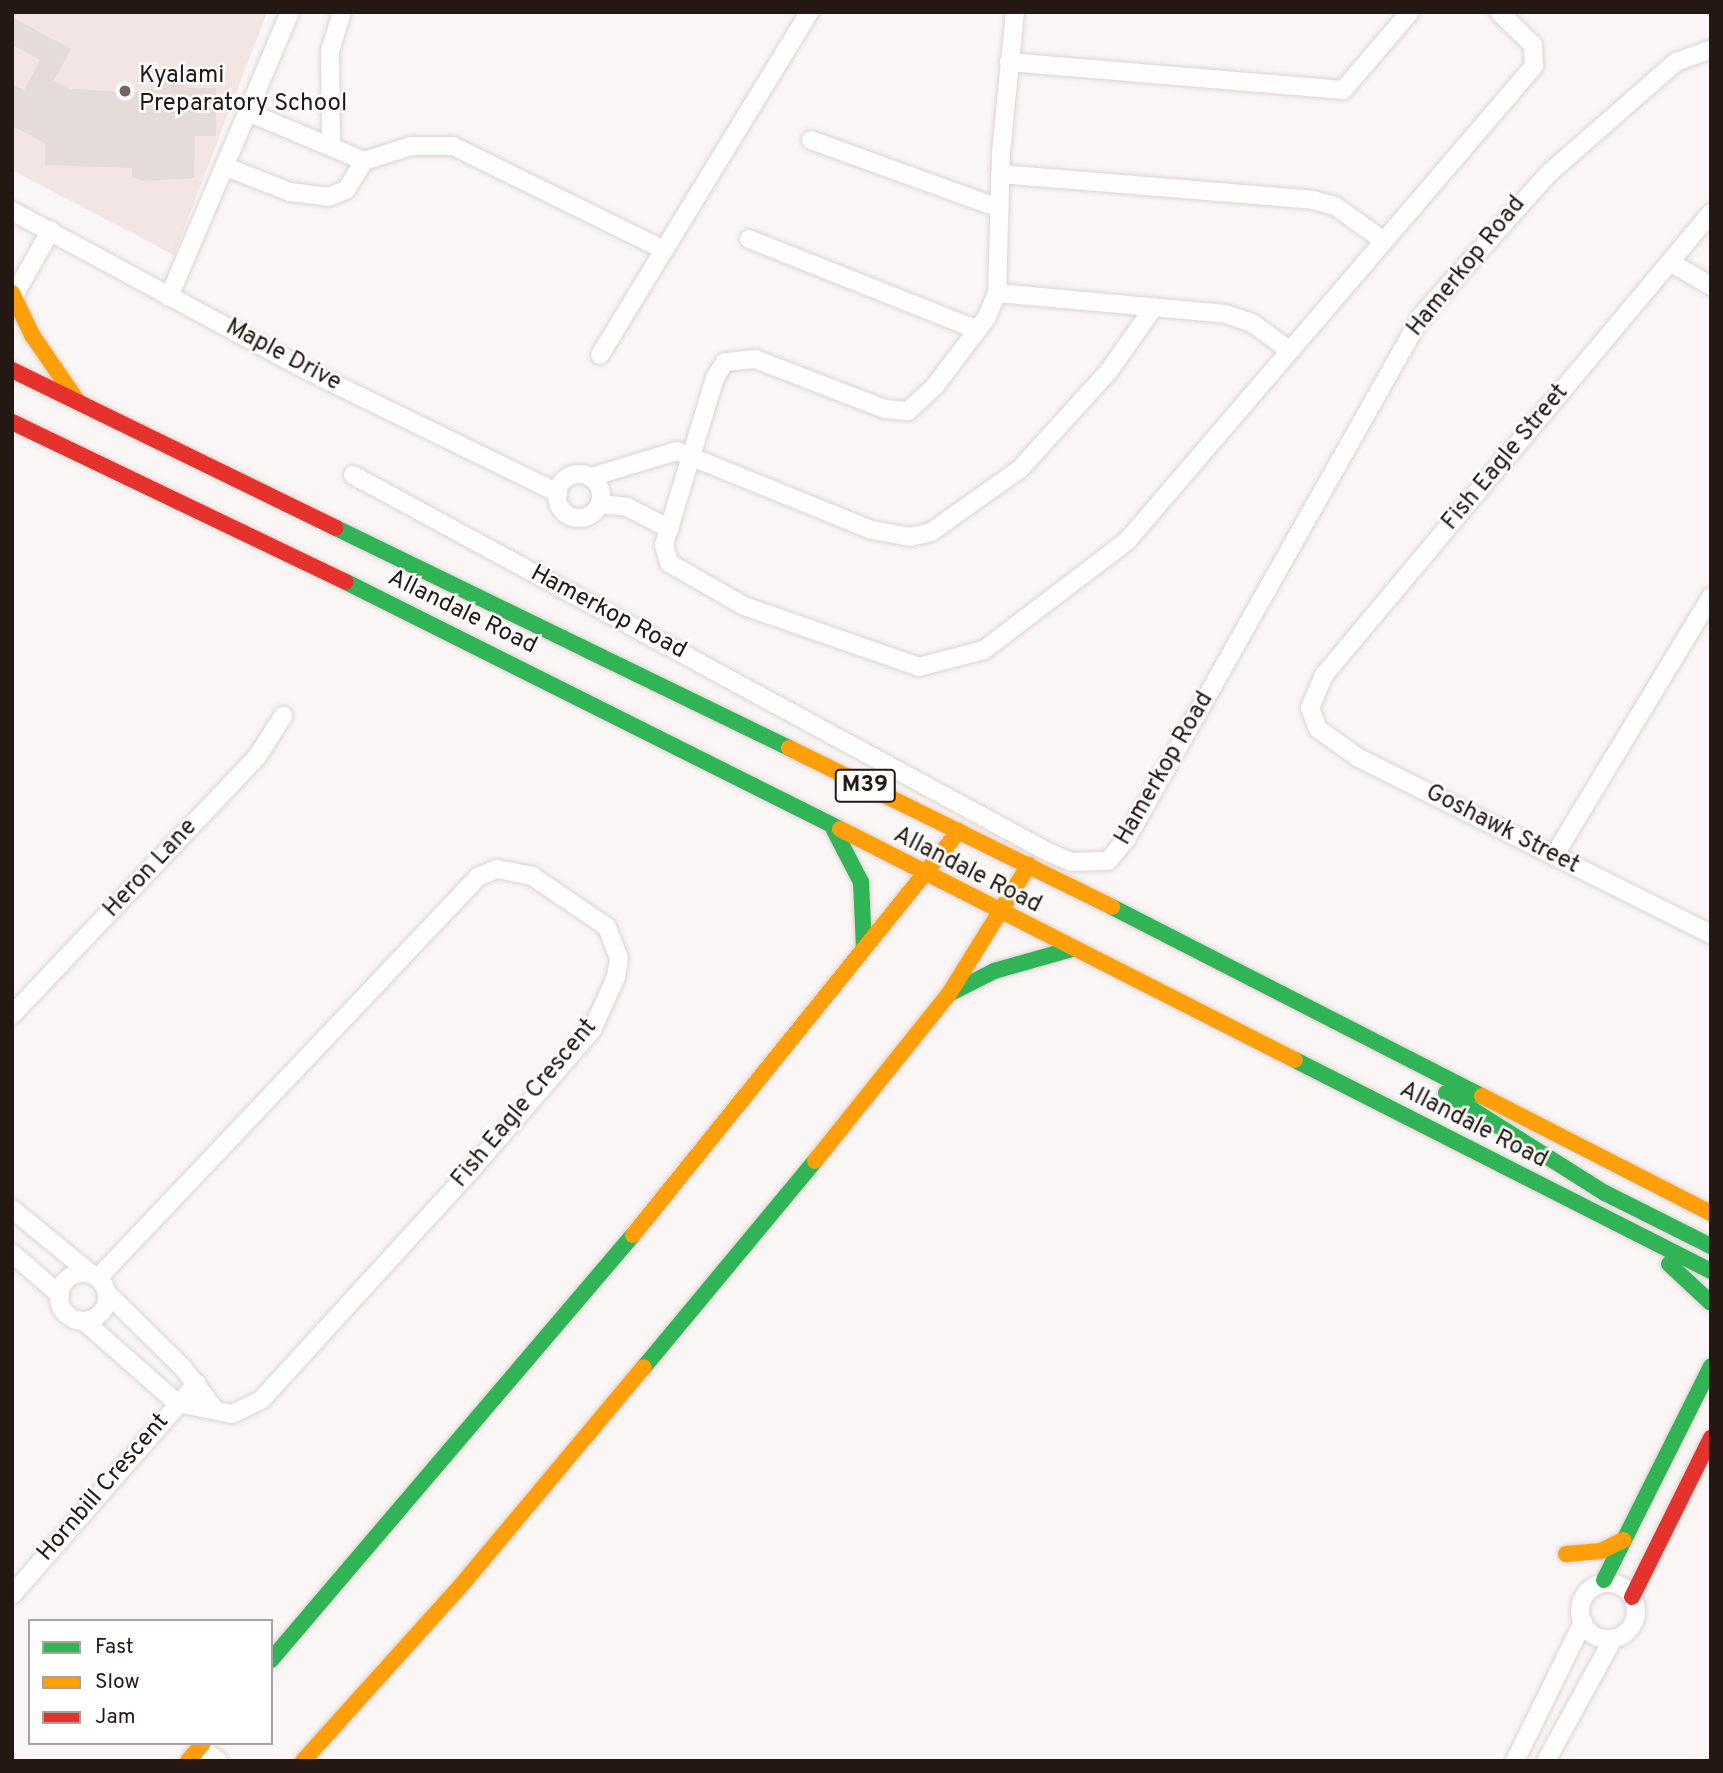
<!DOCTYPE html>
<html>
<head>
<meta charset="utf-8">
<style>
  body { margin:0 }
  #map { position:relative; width:1723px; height:1773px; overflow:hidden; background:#faf6f5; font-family:Overpass,sans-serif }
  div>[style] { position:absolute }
  .education>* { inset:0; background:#f3e5e4 }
  .building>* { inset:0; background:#e5dcd9 }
  .roads { filter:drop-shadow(0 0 2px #dcd3d1) drop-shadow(0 0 2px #dcd3d1) }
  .street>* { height:18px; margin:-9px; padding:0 9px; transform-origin:9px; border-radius:9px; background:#fefefe }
  .street>.ring { margin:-9px; padding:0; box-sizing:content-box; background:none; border:18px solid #fefefe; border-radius:50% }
  .fast>* { height:16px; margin:-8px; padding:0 8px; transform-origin:8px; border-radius:8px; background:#30b455 }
  .slow>* { height:16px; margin:-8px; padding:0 8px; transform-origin:8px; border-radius:8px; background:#ff9f0a }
  .jam>* { height:16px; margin:-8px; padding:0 8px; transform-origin:8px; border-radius:8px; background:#e5322d }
  .dots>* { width:19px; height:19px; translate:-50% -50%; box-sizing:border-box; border:4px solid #fff; border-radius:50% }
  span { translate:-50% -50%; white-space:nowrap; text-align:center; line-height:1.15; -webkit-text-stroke:5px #fff; paint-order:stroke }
  .shield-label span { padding:2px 5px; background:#fff; border:2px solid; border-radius:5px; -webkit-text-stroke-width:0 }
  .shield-label { font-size:23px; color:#251813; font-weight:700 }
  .poi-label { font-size:24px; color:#251813 }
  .left { translate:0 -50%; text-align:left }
  .street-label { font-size:24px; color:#251813 }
  .frame { position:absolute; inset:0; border:14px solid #251813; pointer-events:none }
  .legend { position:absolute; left:28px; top:1619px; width:245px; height:126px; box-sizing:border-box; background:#fff; border:2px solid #a8a3a1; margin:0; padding:9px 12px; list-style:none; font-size:21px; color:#251813 }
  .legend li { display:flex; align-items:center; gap:14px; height:35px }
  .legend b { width:35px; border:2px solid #a8a3a1 }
</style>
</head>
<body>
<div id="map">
  <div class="education">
    <i style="clip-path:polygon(12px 12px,267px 12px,174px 255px,12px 170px)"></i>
  </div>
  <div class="building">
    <i style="clip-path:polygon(12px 17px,71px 49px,54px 81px,71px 89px,133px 92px,158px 88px,158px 79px,186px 79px,186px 88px,216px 88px,216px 136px,195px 136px,194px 178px,145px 181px,132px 177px,132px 168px,45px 165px,45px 143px,12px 126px,12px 84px,24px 90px,40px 60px,12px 45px)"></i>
  </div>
  <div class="roads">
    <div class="street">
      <i style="left:1015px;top:12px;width:141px;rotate:95.7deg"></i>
      <i style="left:1001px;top:152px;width:141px;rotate:91.6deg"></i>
      <i style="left:997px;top:293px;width:26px;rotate:113deg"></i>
      <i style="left:987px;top:317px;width:86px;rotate:127deg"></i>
      <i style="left:935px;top:386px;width:37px;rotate:137deg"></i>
      <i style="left:908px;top:411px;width:23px;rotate:-175deg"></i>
      <i style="left:885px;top:409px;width:139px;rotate:-159deg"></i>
      <i style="left:755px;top:359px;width:30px;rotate:174deg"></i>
      <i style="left:725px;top:362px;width:19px;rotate:122deg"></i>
      <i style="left:715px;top:378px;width:175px;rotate:107deg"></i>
      <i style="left:664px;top:545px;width:19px;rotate:74deg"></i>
      <i style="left:669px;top:563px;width:86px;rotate:29.8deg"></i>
      <i style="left:744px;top:606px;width:185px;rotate:19.2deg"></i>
      <i style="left:919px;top:667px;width:67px;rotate:-14.7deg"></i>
      <i style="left:984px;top:650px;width:180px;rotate:-37.3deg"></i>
      <i style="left:1127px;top:541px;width:626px;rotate:-49.41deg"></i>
      <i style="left:1534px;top:66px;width:21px;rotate:-93deg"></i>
      <i style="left:1533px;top:45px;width:47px;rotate:-135.9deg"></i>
      <i style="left:1009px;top:62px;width:335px;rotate:4.8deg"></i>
      <i style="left:1343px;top:90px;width:103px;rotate:-49.3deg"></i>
      <i style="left:250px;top:113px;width:124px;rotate:22.8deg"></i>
      <i style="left:811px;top:140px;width:200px;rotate:19.9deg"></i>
      <i style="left:331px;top:146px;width:95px;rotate:-90.6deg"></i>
      <i style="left:330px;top:51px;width:41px;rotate:-72.9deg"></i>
      <i style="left:226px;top:167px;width:69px;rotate:21.3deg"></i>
      <i style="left:290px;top:192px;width:38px;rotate:7deg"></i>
      <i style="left:328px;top:197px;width:19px;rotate:-21deg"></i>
      <i style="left:346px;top:190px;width:34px;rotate:-58deg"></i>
      <i style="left:364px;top:161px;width:49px;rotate:-17.7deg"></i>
      <i style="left:411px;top:146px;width:42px"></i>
      <i style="left:453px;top:146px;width:235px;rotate:26.2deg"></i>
      <i style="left:1000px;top:174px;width:314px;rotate:4.7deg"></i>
      <i style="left:1313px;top:200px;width:23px;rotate:15deg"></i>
      <i style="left:1335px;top:206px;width:60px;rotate:35.5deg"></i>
      <i style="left:12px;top:211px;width:332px;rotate:28.4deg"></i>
      <i style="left:304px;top:369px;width:283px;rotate:26deg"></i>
      <i style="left:1711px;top:213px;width:603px;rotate:129.95deg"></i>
      <i style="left:1324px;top:675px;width:36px;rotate:113deg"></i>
      <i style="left:1310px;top:708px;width:22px;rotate:69deg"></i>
      <i style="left:1318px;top:729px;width:50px;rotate:35.3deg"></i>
      <i style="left:1359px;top:758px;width:394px;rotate:26.6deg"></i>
      <i style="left:749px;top:239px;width:246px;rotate:21.7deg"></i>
      <i style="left:1670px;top:262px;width:48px;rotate:30.3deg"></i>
      <i style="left:997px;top:293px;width:230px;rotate:5.2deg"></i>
      <i style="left:1226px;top:314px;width:28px;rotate:19deg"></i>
      <i style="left:1252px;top:323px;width:46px;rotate:36.1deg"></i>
      <i style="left:169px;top:297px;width:310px;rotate:-67deg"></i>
      <i style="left:12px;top:299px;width:79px;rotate:-60.5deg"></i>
      <i style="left:600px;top:355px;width:402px;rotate:-58.6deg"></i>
      <i class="ring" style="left:557px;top:474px;width:26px;height:26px"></i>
      <i style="left:353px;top:475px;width:791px;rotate:28.48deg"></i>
      <i style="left:1048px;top:852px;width:25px;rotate:23deg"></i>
      <i style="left:1071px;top:862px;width:37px;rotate:-2deg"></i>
      <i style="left:1108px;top:861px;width:30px;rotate:-50deg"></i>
      <i style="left:1127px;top:838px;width:600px;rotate:-60.57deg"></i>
      <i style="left:1422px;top:315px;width:189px;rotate:-48.2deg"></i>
      <i style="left:1548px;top:174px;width:170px;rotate:-41.2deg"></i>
      <i style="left:1676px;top:62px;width:37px;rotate:-20deg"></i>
      <i style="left:591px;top:477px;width:90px;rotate:-16.8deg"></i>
      <i style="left:677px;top:451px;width:210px;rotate:22.1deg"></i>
      <i style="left:872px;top:530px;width:39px;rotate:10deg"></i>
      <i style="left:910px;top:537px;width:22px;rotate:-13deg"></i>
      <i style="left:931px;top:532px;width:109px;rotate:-35.3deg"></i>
      <i style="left:1020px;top:469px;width:132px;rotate:-47.8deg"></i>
      <i style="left:1109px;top:371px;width:78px;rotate:-54.9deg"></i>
      <i style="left:600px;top:504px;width:27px;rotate:6deg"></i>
      <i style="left:627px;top:507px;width:48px;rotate:27.1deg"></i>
      <i style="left:1554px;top:856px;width:303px;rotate:-58.8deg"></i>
      <i style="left:12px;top:1015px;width:356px;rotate:-46.5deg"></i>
      <i style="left:257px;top:757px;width:49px;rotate:-57.6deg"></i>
      <i style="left:12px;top:1209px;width:102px;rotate:39.4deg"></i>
      <i style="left:12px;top:1253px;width:64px;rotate:41.2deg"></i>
      <i class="ring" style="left:59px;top:1273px;width:30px;height:30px"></i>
      <i style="left:98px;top:1278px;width:552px;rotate:-46.54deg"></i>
      <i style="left:478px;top:877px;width:21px;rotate:-23deg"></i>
      <i style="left:497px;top:869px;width:36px;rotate:11deg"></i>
      <i style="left:532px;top:876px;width:91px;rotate:34.2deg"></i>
      <i style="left:607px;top:927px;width:33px;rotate:69deg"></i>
      <i style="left:619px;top:958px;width:19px;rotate:99deg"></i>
      <i style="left:616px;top:977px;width:58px;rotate:114.4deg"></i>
      <i style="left:592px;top:1030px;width:182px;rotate:130.8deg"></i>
      <i style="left:473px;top:1168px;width:314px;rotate:132.4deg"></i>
      <i style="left:261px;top:1400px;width:32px;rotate:154deg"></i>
      <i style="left:232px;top:1414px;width:56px;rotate:-168.7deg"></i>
      <i style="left:107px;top:1293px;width:107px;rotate:44.6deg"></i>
      <i style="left:183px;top:1368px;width:49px;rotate:52.4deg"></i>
      <i style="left:84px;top:1321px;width:124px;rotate:41.4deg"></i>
      <i class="ring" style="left:1580px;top:1583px;width:38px;height:38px"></i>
      <i style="left:12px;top:1595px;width:281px;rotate:-48.9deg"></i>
      <i style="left:200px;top:1747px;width:23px;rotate:38deg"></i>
      <i style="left:1515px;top:1761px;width:155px;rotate:-63.9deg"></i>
      <i style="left:1546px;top:1761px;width:139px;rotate:-61.2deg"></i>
    </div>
    <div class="fast">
      <i style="left:336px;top:528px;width:504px;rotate:25.9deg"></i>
      <i style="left:346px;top:582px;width:552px;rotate:26.57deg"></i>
      <i style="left:834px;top:830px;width:59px;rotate:62.6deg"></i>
      <i style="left:861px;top:882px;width:65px;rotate:87.4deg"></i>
      <i style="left:1112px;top:907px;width:415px;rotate:27.1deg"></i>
      <i style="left:949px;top:994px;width:51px;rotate:-27.1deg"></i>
      <i style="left:994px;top:971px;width:81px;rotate:-15.8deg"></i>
      <i style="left:1295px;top:1060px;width:466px;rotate:26.9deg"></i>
      <i style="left:1446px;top:1093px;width:188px;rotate:32.2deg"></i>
      <i style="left:1605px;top:1193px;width:119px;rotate:26.6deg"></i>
      <i style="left:1669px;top:1264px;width:57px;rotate:42.9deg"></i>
      <i style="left:644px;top:1367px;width:268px;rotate:-50.3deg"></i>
      <i style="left:1604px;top:1580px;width:239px;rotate:-63.4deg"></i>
      <i style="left:271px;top:1660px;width:558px;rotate:-49.58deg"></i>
    </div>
    <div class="slow">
      <i style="left:12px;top:293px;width:47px;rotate:64.5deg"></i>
      <i style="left:32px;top:335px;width:78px;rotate:55.5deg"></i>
      <i style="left:789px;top:748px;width:360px;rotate:26.2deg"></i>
      <i style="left:840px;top:829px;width:510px;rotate:26.92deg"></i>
      <i style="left:1482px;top:1096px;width:257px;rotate:27.1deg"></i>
      <i style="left:815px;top:1161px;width:214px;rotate:-51.3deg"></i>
      <i style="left:949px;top:994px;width:152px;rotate:-58.2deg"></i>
      <i style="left:633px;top:1235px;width:519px;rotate:-51.1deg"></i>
      <i style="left:1566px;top:1554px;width:35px;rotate:-5deg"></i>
      <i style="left:1601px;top:1551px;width:25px;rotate:-26deg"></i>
      <i style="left:188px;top:1761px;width:23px;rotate:-50deg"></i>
      <i style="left:303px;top:1761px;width:241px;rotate:-48deg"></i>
      <i style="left:464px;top:1582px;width:280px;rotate:-50.1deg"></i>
    </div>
    <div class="jam">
      <i style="left:12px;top:370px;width:360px;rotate:26deg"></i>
      <i style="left:12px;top:422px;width:370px;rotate:25.6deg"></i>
      <i style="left:1632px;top:1597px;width:178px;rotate:-63.6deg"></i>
    </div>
  </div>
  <div class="dots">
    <i style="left:125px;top:91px;background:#706662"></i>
  </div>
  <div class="shield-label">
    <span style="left:865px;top:786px">M39</span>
  </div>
  <div class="poi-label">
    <span class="left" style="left:139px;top:91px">Kyalami<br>Preparatory School</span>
  </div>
  <div class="street-label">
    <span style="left:1467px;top:267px;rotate:-51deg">Hamerkop Road</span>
    <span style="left:283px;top:356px;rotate:28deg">Maple Drive</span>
    <span style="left:1506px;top:458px;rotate:-50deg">Fish Eagle Street</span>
    <span style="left:462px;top:613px;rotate:26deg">Allandale Road</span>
    <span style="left:608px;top:613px;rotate:28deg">Hamerkop Road</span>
    <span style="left:1165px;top:769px;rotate:-60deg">Hamerkop Road</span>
    <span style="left:1502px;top:830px;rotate:27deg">Goshawk Street</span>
    <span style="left:151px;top:869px;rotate:-47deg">Heron Lane</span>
    <span style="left:967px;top:871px;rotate:27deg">Allandale Road</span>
    <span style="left:525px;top:1104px;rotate:-50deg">Fish Eagle Crescent</span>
    <span style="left:1473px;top:1126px;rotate:27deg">Allandale Road</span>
    <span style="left:104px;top:1488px;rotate:-49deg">Hornbill Crescent</span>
  </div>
  <div class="frame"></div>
  <ul class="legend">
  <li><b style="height:9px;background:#30b455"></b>Fast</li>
  <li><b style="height:9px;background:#ff9f0a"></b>Slow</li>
  <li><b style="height:9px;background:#e5322d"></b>Jam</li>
  </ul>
</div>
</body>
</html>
